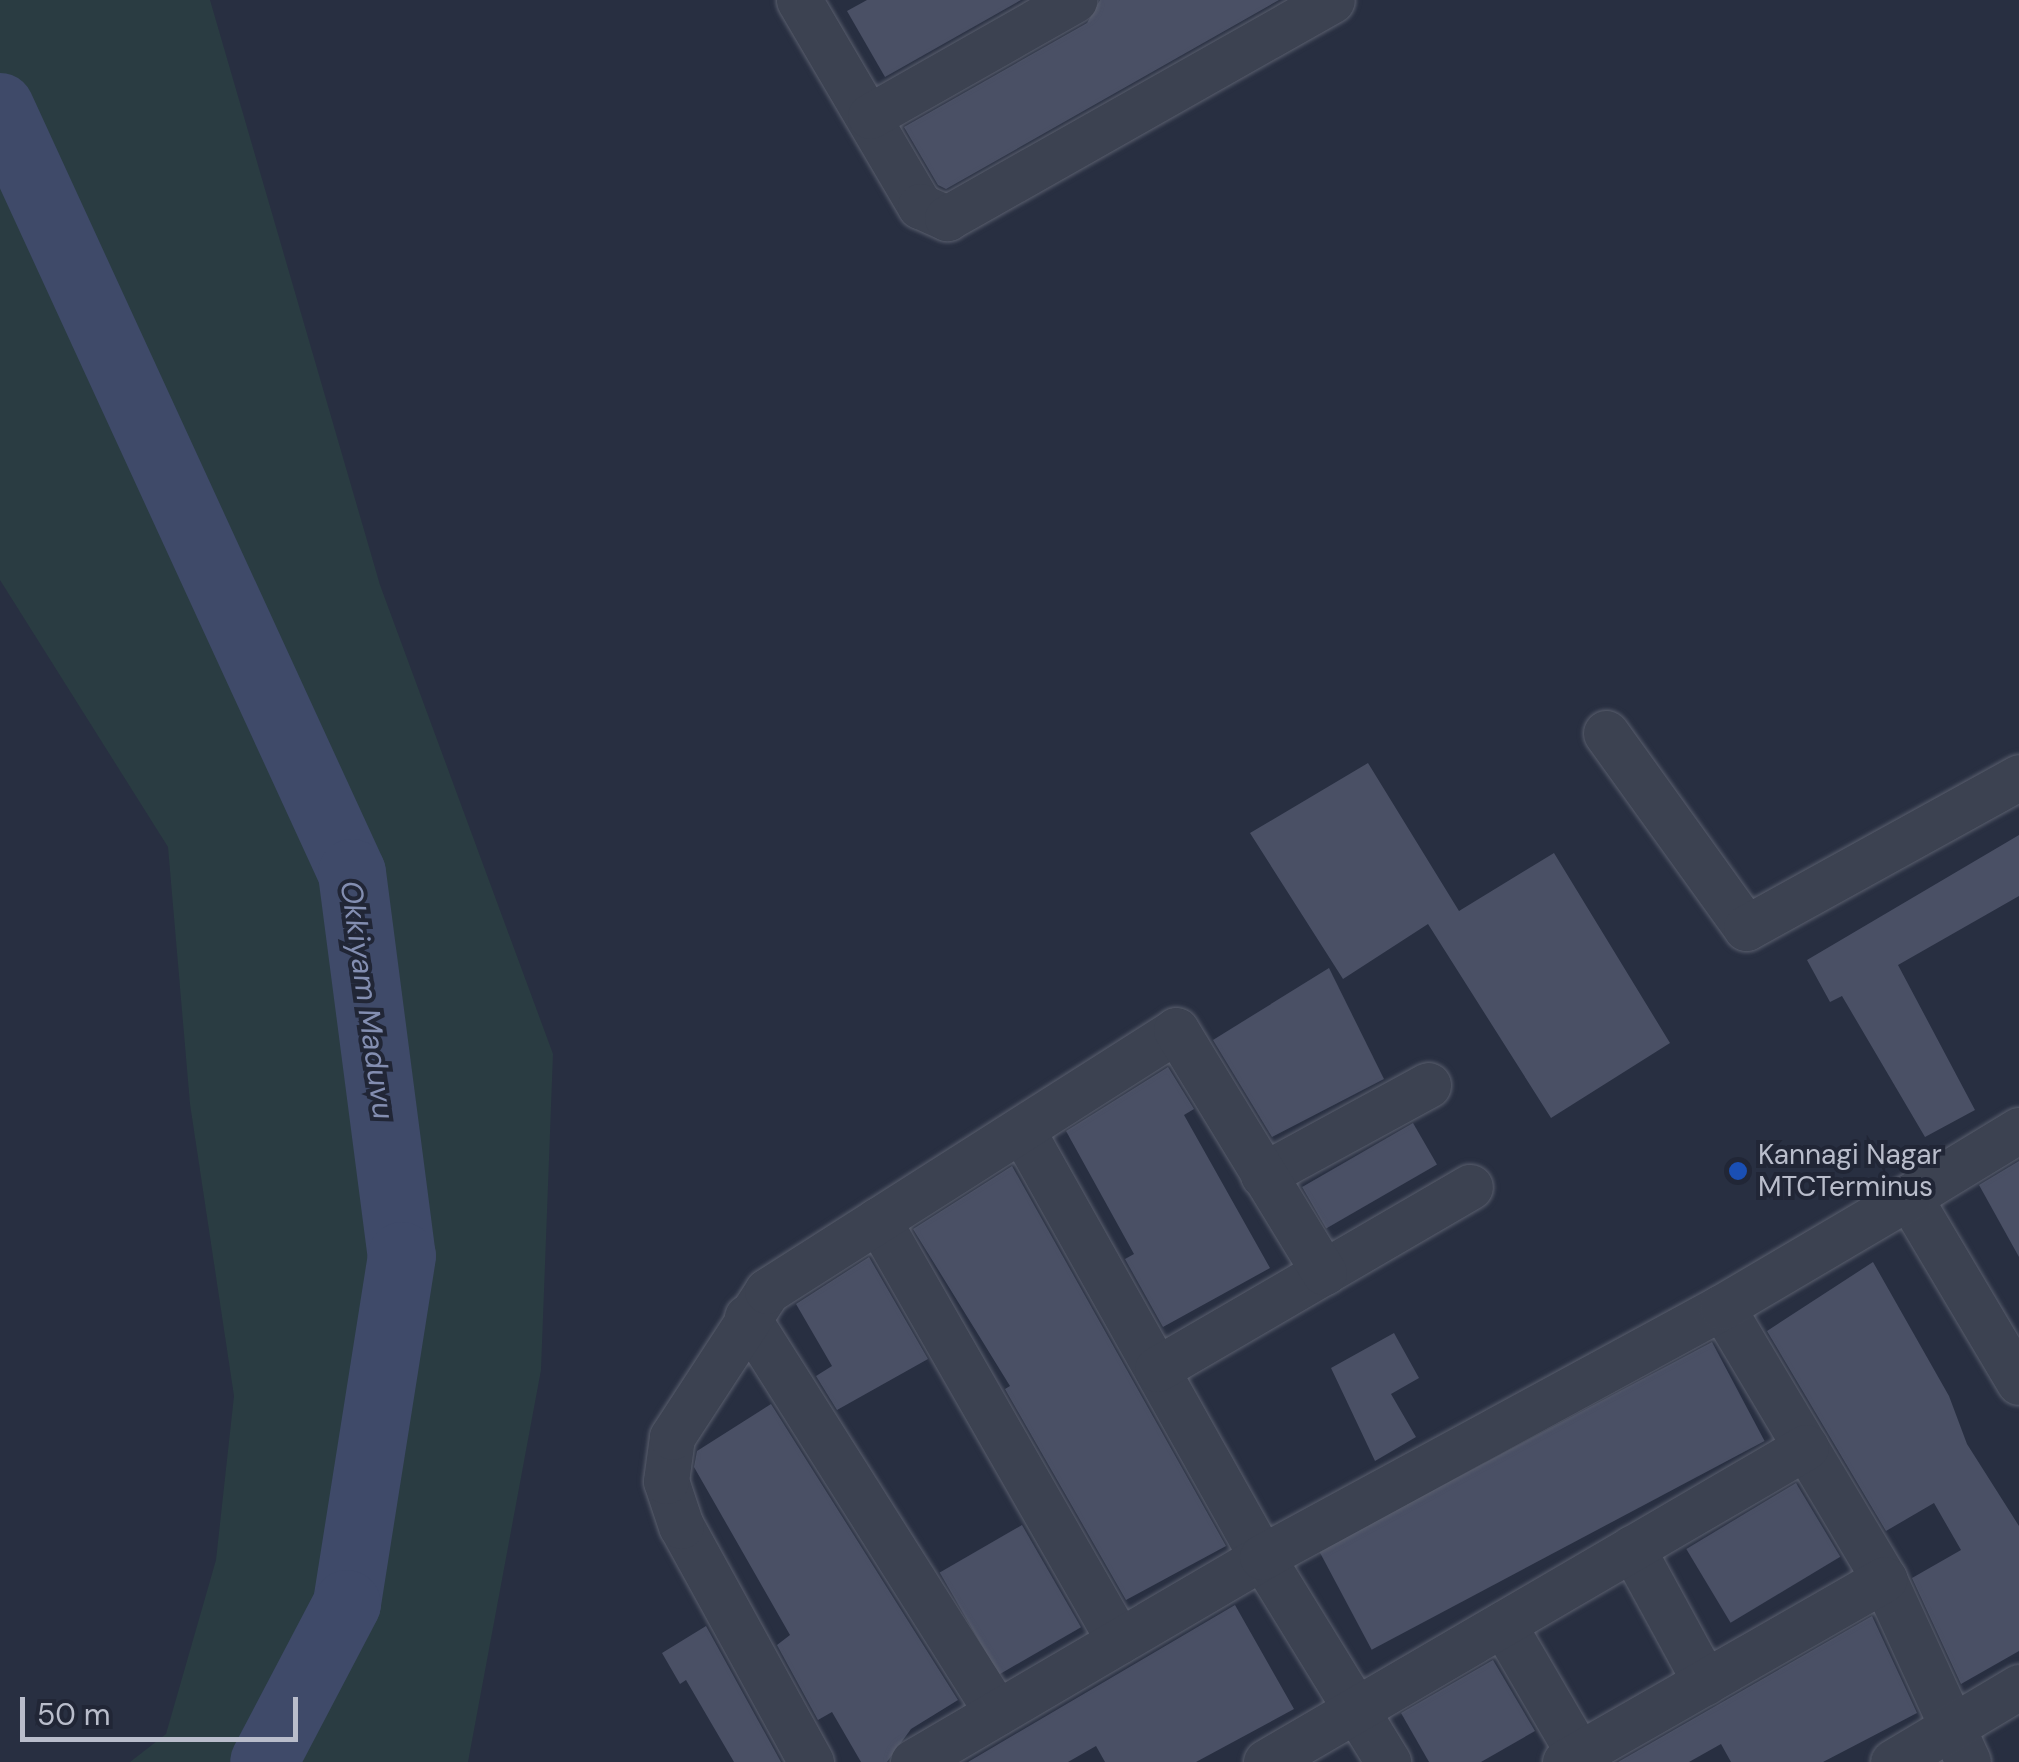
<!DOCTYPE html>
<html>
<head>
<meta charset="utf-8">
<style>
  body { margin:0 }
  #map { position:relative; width:2019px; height:1762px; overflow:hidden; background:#282f41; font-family:"DM Sans",sans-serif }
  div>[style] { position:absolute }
  .green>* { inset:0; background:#2a3c42 }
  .river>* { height:68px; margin:-34px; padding:0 34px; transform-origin:34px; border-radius:34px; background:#3f4a69 }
  .building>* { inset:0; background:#4a5065; transform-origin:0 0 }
  .roads { filter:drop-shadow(0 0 2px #5a5f6e) drop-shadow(0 0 2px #5a5f6e) }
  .minor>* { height:45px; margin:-22.5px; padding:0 22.5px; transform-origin:22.5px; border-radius:22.5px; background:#3c4251 }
  .dots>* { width:28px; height:28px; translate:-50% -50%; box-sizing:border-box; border:5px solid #212636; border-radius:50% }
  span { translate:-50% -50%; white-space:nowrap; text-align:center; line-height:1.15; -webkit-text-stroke:8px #212636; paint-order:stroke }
  .poi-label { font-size:28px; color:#b9bdcb }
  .left { translate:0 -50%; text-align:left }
  .water-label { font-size:30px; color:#838eb1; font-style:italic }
  .scale { position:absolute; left:20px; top:1697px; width:278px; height:45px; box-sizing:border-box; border:5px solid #b9bdcb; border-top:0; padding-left:12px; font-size:30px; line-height:35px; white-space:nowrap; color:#b9bdcb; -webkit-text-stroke:8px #212636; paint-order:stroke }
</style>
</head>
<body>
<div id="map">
  <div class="green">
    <i style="clip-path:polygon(0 0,210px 0,380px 585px,553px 1054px,541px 1370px,468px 1762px,130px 1762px,166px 1734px,216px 1560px,234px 1396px,190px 1104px,168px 847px,0 580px)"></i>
  </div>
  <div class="river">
    <i style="left:0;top:107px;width:843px;rotate:65.32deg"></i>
    <i style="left:352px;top:873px;width:386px;rotate:82.6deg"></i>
    <i style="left:402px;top:1256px;width:352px;rotate:99deg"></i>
    <i style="left:347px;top:1604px;width:178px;rotate:117.7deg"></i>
  </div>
  <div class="building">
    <i style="clip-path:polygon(867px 0,1021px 0,885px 77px,847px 11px)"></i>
    <i style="clip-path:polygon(1100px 0,1279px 0,946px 189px,938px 185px,904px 127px,1087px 23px)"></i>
    <i style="clip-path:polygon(1368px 763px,1459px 911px,1554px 853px,1670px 1043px,1551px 1118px,1428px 924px,1343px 979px,1250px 833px)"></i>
    <i style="clip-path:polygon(2019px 835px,2019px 896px,1898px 965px,1975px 1110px,1925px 1137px,1842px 996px,1830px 1002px,1807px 960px)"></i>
    <i style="clip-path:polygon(1329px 968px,1384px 1079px,1272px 1137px,1213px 1040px)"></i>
    <i style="clip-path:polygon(1168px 1067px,1194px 1109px,1184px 1115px,1270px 1268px,1163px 1327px,1125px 1259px,1134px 1254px,1066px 1131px)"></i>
    <i style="left:1413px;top:1123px;width:48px;height:128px;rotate:60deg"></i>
    <i style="clip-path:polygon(2019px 1161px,2019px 1257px,1979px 1185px)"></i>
    <i style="clip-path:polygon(1012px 1166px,1226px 1546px,1126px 1600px,1005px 1389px,1010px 1386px,913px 1229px)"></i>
    <i style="clip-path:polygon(869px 1257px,928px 1359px,837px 1410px,816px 1376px,832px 1366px,796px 1304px)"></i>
    <i style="clip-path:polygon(1873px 1262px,1949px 1396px,1967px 1444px,2019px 1526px,2019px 1651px,1961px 1684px,1912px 1578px,1961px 1550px,1934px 1503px,1886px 1531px,1767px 1331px)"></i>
    <i style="clip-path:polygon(1394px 1333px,1419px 1378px,1391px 1394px,1416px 1437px,1375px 1461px,1331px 1368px)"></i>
    <i style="left:1712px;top:1342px;width:112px;height:445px;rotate:62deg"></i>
    <i style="clip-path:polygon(771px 1404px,958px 1700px,911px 1729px,887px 1762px,861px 1762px,832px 1712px,818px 1720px,777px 1645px,790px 1635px,694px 1467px,697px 1451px)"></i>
    <i style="left:1796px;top:1483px;width:86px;height:128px;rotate:59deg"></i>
    <i style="left:1022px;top:1525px;width:118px;height:95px;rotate:60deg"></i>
    <i style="clip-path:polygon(1235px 1605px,1294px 1709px,1196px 1762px,1105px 1762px,1096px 1746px,1068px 1762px,968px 1762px)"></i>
    <i style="clip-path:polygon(1872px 1616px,1917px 1713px,1823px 1762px,1731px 1762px,1721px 1744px,1689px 1762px,1618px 1762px)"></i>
    <i style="clip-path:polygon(706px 1626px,781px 1762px,734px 1762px,686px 1680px,680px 1684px,662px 1653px)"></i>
    <i style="clip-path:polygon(1493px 1660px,1535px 1731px,1481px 1762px,1429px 1762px,1401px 1713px)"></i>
  </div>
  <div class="roads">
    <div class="minor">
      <i style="left:799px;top:0;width:239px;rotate:59.6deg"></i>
      <i style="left:920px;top:206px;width:30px;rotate:24deg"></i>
      <i style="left:947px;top:218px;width:442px;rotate:-29.5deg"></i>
      <i style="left:870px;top:116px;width:235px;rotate:-29.6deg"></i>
      <i style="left:1606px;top:733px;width:240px;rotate:54.3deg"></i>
      <i style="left:1746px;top:928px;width:312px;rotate:-28.9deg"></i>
      <i style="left:1022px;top:1130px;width:490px;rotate:60.7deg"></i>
      <i style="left:1262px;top:1557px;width:241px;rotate:58.4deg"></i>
      <i style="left:2019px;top:1130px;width:129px;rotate:148.7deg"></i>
      <i style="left:1909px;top:1197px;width:215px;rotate:59.3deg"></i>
      <i style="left:1263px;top:1175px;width:188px;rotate:-28.6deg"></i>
      <i style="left:878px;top:1220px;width:485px;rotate:60.2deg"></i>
      <i style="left:1722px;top:1307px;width:317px;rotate:59.2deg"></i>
      <i style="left:1884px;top:1579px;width:201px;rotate:65.3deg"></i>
      <i style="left:747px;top:1317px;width:468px;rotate:57.7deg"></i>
      <i style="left:1157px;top:1369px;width:362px;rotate:-30.2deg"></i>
      <i style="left:1632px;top:1548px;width:153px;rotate:61.4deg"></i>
      <i style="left:1503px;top:1624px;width:151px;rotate:59.7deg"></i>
      <i style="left:811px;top:1762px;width:269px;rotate:-118.8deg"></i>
      <i style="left:681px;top:1526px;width:47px;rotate:-108.4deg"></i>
      <i style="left:666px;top:1481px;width:44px;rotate:-82.2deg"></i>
      <i style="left:672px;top:1437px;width:174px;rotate:-56.9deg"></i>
      <i style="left:767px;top:1291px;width:485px;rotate:-32.5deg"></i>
      <i style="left:1176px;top:1030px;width:284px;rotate:58.6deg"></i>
      <i style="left:913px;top:1762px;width:405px;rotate:-30.4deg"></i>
      <i style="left:1262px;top:1557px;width:524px;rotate:-28.52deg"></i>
      <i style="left:1722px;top:1307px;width:217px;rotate:-30.5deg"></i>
      <i style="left:1266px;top:1762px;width:625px;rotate:-30.26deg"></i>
      <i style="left:1565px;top:1762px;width:368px;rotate:-29.8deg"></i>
      <i style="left:1893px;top:1762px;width:147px;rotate:-30.8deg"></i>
    </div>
  </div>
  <div class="dots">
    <i style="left:1738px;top:1171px;background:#1a4fb4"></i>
  </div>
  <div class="poi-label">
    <span class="left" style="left:1758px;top:1171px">Kannagi Nagar<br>MTCTerminus</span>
  </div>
  <div class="water-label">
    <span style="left:367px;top:1000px;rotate:82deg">Okkiyam Maduvu</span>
  </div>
  <div class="scale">50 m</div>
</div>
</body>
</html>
